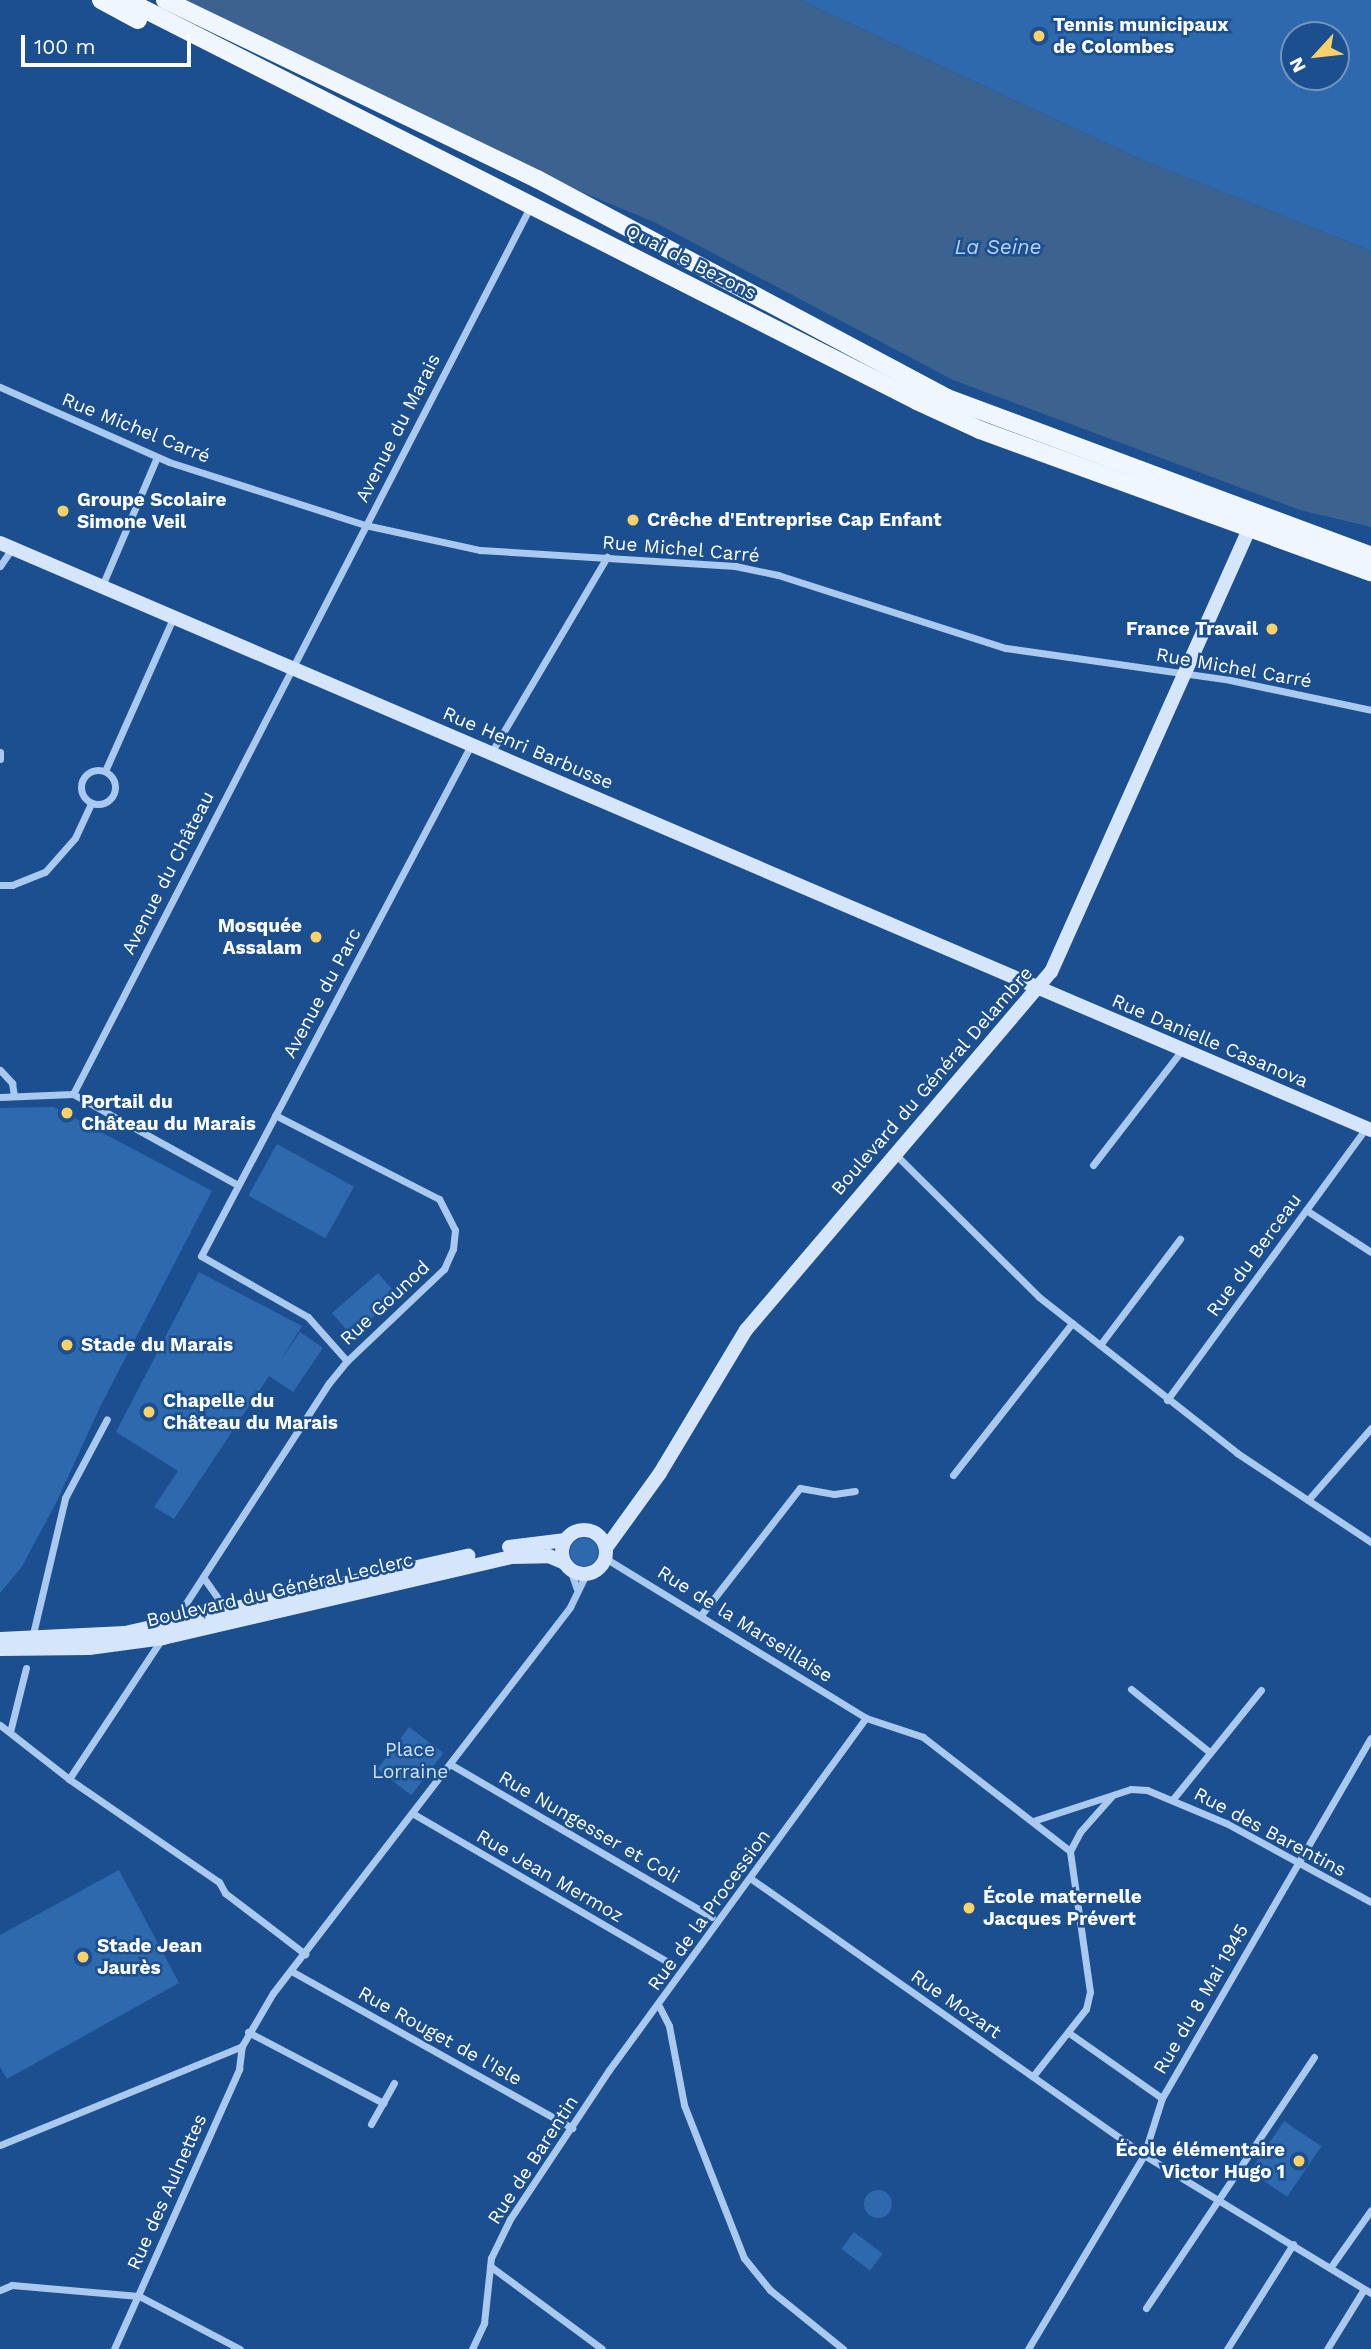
<!DOCTYPE html>
<html>
<head>
<meta charset="utf-8">
<style>
  body { margin:0 }
  #map { position:relative; width:1371px; height:2349px; overflow:hidden; background:#1b4f8f; font-family:"Work Sans",sans-serif }
  div>[style] { position:absolute }
  .green>* { inset:0; background:#2e69ad; transform-origin:0 0 }
  .round { border-radius:50% }
  .water>* { inset:0; background:#3c6290 }
  .street>* { height:7px; margin:-3.5px; padding:0 3.5px; transform-origin:3.5px; border-radius:3.5px; background:#a9c9ee }
  .street>.ring { margin:-3.5px; padding:0; box-sizing:content-box; background:none; border:7px solid #a9c9ee; border-radius:50% }
  .secondary>* { height:14px; margin:-7px; padding:0 7px; transform-origin:7px; border-radius:7px; background:#d6e6fa }
  .secondary>.ring { margin:-7px; padding:0; box-sizing:content-box; background:none; border:14px solid #d6e6fa; border-radius:50% }
  .primary>* { height:18px; margin:-9px; padding:0 9px; transform-origin:9px; border-radius:9px; background:#f0f6ff }
  .dots>* { width:19px; height:19px; translate:-50% -50%; box-sizing:border-box; border:4px solid #1b4f8f; border-radius:50% }
  span { translate:-50% -50%; white-space:nowrap; text-align:center; line-height:1.15; -webkit-text-stroke:5px #1b4f8f; paint-order:stroke }
  .poi-label { font-size:19px; color:#fff; font-weight:700 }
  .left { translate:0 -50%; text-align:left }
  .right { translate:-100% -50%; text-align:right }
  .street-label { font-size:19px; color:#fff }
  .park-label { font-size:19px; color:#cfe3fa }
  .water-label { font-size:21px; color:#b5d3f5; font-style:italic }
  .north { position:absolute; left:1280px; top:21px; width:70px; height:70px; box-sizing:border-box; background:#1b4f8f; border:2px solid #7695bc; border-radius:50%; rotate:243deg; font-size:19px; font-weight:700; line-height:28px; text-align:center; color:#fff }
  .north::after { content:''; display:block; margin:auto; width:24px; height:32px; background:#ffd166; clip-path:polygon(50% 0,100% 100%,50% 72%,0 100%) }
  .scale { position:absolute; left:21px; top:35px; width:170px; height:32px; box-sizing:border-box; border:4px solid #fff; border-top:0; padding-left:9px; font-size:21px; line-height:24px; white-space:nowrap; color:#fff; -webkit-text-stroke:5px #1b4f8f; paint-order:stroke }
</style>
</head>
<body>
<div id="map">
  <div class="green">
    <i style="clip-path:polygon(evenodd,800px 0,1371px 0,1371px 251px,1142px 160px,800px 0,1294px 35px,1336px 35px,1336px 77px,1294px 77px,1294px 35px)"></i>
    <i style="clip-path:polygon(54px 1107px,212px 1191px,100px 1407px,56px 1503px,21px 1568px,0 1593px,0 1108px)"></i>
    <i style="left:277px;top:1144px;width:88px;height:59px;rotate:29deg"></i>
    <i style="clip-path:polygon(199px 1272px,302px 1326px,278px 1364px,300px 1332px,323px 1348px,293px 1392px,269px 1376px,174px 1519px,154px 1507px,178px 1471px,116px 1432px)"></i>
    <i style="left:378px;top:1273px;width:30px;height:61px;rotate:49deg"></i>
    <i class="round" style="left:570px;top:1538px;width:28px;height:28px"></i>
    <i style="left:409px;top:1727px;width:43px;height:53px;rotate:37deg"></i>
    <i style="clip-path:polygon(119px 1870px,179px 1983px,7px 2079px,0 2067px,0 1935px)"></i>
    <i style="left:1284px;top:2121px;width:45px;height:61px;rotate:34deg"></i>
    <i class="round" style="left:864px;top:2190px;width:28px;height:28px"></i>
    <i style="left:854px;top:2232px;width:36px;height:21px;rotate:37deg"></i>
  </div>
  <div class="water">
    <i style="clip-path:polygon(185px 0,800px 0,1142px 160px,1371px 251px,1371px 527px,1300px 510px,953px 380px,654px 222px,584px 193px)"></i>
  </div>
  <div class="street">
    <i style="left:0;top:387px;width:185px;rotate:23.9deg"></i>
    <i style="left:169px;top:462px;width:206px;rotate:17.8deg"></i>
    <i style="left:365px;top:525px;width:118px;rotate:12.3deg"></i>
    <i style="left:480px;top:550px;width:256px;rotate:3.6deg"></i>
    <i style="left:735px;top:566px;width:44px;rotate:11.8deg"></i>
    <i style="left:778px;top:575px;width:239px;rotate:17.8deg"></i>
    <i style="left:1006px;top:648px;width:226px;rotate:8.1deg"></i>
    <i style="left:1230px;top:680px;width:144px;rotate:12deg"></i>
    <i style="left:0;top:566px;width:22px;rotate:-56deg"></i>
    <i style="left:102px;top:586px;width:140px;rotate:-66.9deg"></i>
    <i style="left:0;top:752px;width:7px;rotate:90deg"></i>
    <i style="left:491px;top:753px;width:228px;rotate:-59.4deg"></i>
    <i class="ring" style="left:81px;top:770px;width:27px;height:27px"></i>
    <i style="left:105px;top:771px;width:170px;rotate:-66deg"></i>
    <i style="left:0;top:885px;width:12px"></i>
    <i style="left:12px;top:885px;width:35px;rotate:-22deg"></i>
    <i style="left:45px;top:872px;width:45px;rotate:-48.6deg"></i>
    <i style="left:75px;top:838px;width:38px;rotate:-65deg"></i>
    <i style="left:0;top:1070px;width:18px;rotate:47deg"></i>
    <i style="left:12px;top:1083px;width:12px;rotate:81deg"></i>
    <i style="left:73px;top:1094px;width:998px;rotate:-62.74deg"></i>
    <i style="left:73px;top:1094px;width:188px;rotate:28.9deg"></i>
    <i style="left:0;top:1097px;width:73px;rotate:-2.4deg"></i>
    <i style="left:895px;top:1154px;width:203px;rotate:44.8deg"></i>
    <i style="left:1039px;top:1297px;width:252px;rotate:38.2deg"></i>
    <i style="left:1237px;top:1453px;width:161px;rotate:33.6deg"></i>
    <i style="left:1093px;top:1165px;width:145px;rotate:-52.3deg"></i>
    <i style="left:1306px;top:1210px;width:77px;rotate:32.9deg"></i>
    <i style="left:1100px;top:1345px;width:133px;rotate:-53deg"></i>
    <i style="left:347px;top:1361px;width:59px;rotate:-131.6deg"></i>
    <i style="left:308px;top:1317px;width:123px;rotate:-150.3deg"></i>
    <i style="left:201px;top:1256px;width:578px;rotate:-62.15deg"></i>
    <i style="left:1167px;top:1400px;width:337px;rotate:-53.8deg"></i>
    <i style="left:953px;top:1475px;width:193px;rotate:-51.9deg"></i>
    <i style="left:1308px;top:1500px;width:96px;rotate:-48.8deg"></i>
    <i style="left:605px;top:1558px;width:306px;rotate:31.5deg"></i>
    <i style="left:866px;top:1718px;width:60px;rotate:18.4deg"></i>
    <i style="left:923px;top:1737px;width:186px;rotate:37.8deg"></i>
    <i style="left:570px;top:1569px;width:21px;rotate:71deg"></i>
    <i style="left:203px;top:1577px;width:42px;rotate:54.8deg"></i>
    <i style="left:186px;top:1603px;width:262px;rotate:-57deg"></i>
    <i style="left:329px;top:1383px;width:28px;rotate:-51deg"></i>
    <i style="left:347px;top:1361px;width:134px;rotate:-43.5deg"></i>
    <i style="left:444px;top:1269px;width:22px;rotate:-66deg"></i>
    <i style="left:453px;top:1249px;width:19px;rotate:-84deg"></i>
    <i style="left:455px;top:1230px;width:35px;rotate:-117deg"></i>
    <i style="left:439px;top:1199px;width:184px;rotate:-152.9deg"></i>
    <i style="left:701px;top:1615px;width:161px;rotate:-52.1deg"></i>
    <i style="left:800px;top:1488px;width:35px;rotate:10deg"></i>
    <i style="left:834px;top:1494px;width:21px;rotate:-8deg"></i>
    <i style="left:32px;top:1638px;width:144px;rotate:-76.7deg"></i>
    <i style="left:65px;top:1498px;width:89px;rotate:-62deg"></i>
    <i style="left:1131px;top:1689px;width:99px;rotate:38.8deg"></i>
    <i style="left:0;top:1725px;width:88px;rotate:38deg"></i>
    <i style="left:69px;top:1779px;width:182px;rotate:34.5deg"></i>
    <i style="left:219px;top:1882px;width:13px;rotate:61deg"></i>
    <i style="left:225px;top:1893px;width:101px;rotate:37.3deg"></i>
    <i style="left:10px;top:1732px;width:66px;rotate:-76deg"></i>
    <i style="left:450px;top:1764px;width:303px;rotate:30.3deg"></i>
    <i style="left:69px;top:1779px;width:167px;rotate:-56.5deg"></i>
    <i style="left:1173px;top:1799px;width:140px;rotate:-51.1deg"></i>
    <i style="left:412px;top:1813px;width:302px;rotate:30.2deg"></i>
    <i style="left:1033px;top:1821px;width:103px;rotate:-18.1deg"></i>
    <i style="left:1131px;top:1789px;width:16px;rotate:4deg"></i>
    <i style="left:1147px;top:1790px;width:86px;rotate:22.7deg"></i>
    <i style="left:1226px;top:1823px;width:165px;rotate:28.6deg"></i>
    <i style="left:750px;top:1878px;width:482px;rotate:35.1deg"></i>
    <i style="left:1144px;top:2155px;width:266px;rotate:31.3deg"></i>
    <i style="left:293px;top:1972px;width:320px;rotate:29.2deg"></i>
    <i style="left:659px;top:2006px;width:22px;rotate:63deg"></i>
    <i style="left:669px;top:2026px;width:80px;rotate:79.2deg"></i>
    <i style="left:684px;top:2105px;width:164px;rotate:68.6deg"></i>
    <i style="left:744px;top:2258px;width:41px;rotate:50.9deg"></i>
    <i style="left:770px;top:2290px;width:94px;rotate:38.9deg"></i>
    <i style="left:248px;top:2032px;width:153px;rotate:27.7deg"></i>
    <i style="left:1069px;top:2033px;width:113px;rotate:35deg"></i>
    <i style="left:1033px;top:2076px;width:85px;rotate:-51.7deg"></i>
    <i style="left:1086px;top:2009px;width:17px;rotate:-77deg"></i>
    <i style="left:1090px;top:1992px;width:142px;rotate:-98.1deg"></i>
    <i style="left:1070px;top:1851px;width:21px;rotate:-62deg"></i>
    <i style="left:1080px;top:1832px;width:47px;rotate:-48.5deg"></i>
    <i style="left:371px;top:2124px;width:47px;rotate:-60.7deg"></i>
    <i style="left:0;top:2145px;width:261px;rotate:-22.2deg"></i>
    <i style="left:242px;top:2046px;width:61px;rotate:-59.7deg"></i>
    <i style="left:273px;top:1993px;width:487px;rotate:-52.4deg"></i>
    <i style="left:570px;top:1607px;width:37px;rotate:-64deg"></i>
    <i style="left:490px;top:2266px;width:139px;rotate:36.5deg"></i>
    <i style="left:1330px;top:2268px;width:71px;rotate:-54.7deg"></i>
    <i style="left:0;top:2290px;width:13px;rotate:-23deg"></i>
    <i style="left:12px;top:2285px;width:127px;rotate:5deg"></i>
    <i style="left:139px;top:2296px;width:114px;rotate:27.7deg"></i>
    <i style="left:1146px;top:2308px;width:302px;rotate:-56.2deg"></i>
    <i style="left:114px;top:2349px;width:307px;rotate:-65.9deg"></i>
    <i style="left:239px;top:2069px;width:23px;rotate:-83deg"></i>
    <i style="left:472px;top:2349px;width:29px;rotate:-65deg"></i>
    <i style="left:484px;top:2323px;width:65px;rotate:-83.9deg"></i>
    <i style="left:491px;top:2258px;width:43px;rotate:-64deg"></i>
    <i style="left:510px;top:2219px;width:179px;rotate:-56.4deg"></i>
    <i style="left:609px;top:2070px;width:436px;rotate:-53.9deg"></i>
    <i style="left:1028px;top:2349px;width:226px;rotate:-59.1deg"></i>
    <i style="left:1144px;top:2155px;width:60px;rotate:-72.5deg"></i>
    <i style="left:1162px;top:2098px;width:416px;rotate:-59.9deg"></i>
    <i style="left:1227px;top:2349px;width:124px;rotate:-57.8deg"></i>
    <i style="left:1327px;top:2349px;width:70px;rotate:-58.3deg"></i>
  </div>
  <div class="secondary">
    <i style="left:0;top:543px;width:1491px;rotate:23.18deg"></i>
    <i class="ring" style="left:562px;top:1530px;width:30px;height:30px"></i>
    <i style="left:509px;top:1547px;width:57px;rotate:-7deg"></i>
    <i style="left:606px;top:1548px;width:92px;rotate:-54.2deg"></i>
    <i style="left:660px;top:1473px;width:167px;rotate:-59deg"></i>
    <i style="left:746px;top:1330px;width:470px;rotate:-49.6deg"></i>
    <i style="left:1051px;top:972px;width:487px;rotate:-65.9deg"></i>
    <i style="left:0;top:1639px;width:125px;rotate:-2.7deg"></i>
    <i style="left:125px;top:1633px;width:352px;rotate:-12.7deg"></i>
    <i style="left:0;top:1649px;width:89px;rotate:-0.6deg"></i>
    <i style="left:89px;top:1648px;width:75px;rotate:-7.7deg"></i>
    <i style="left:163px;top:1638px;width:356px;rotate:-13.1deg"></i>
    <i style="left:510px;top:1557px;width:39px;rotate:-1deg"></i>
    <i style="left:549px;top:1556px;width:17px;rotate:24deg"></i>
  </div>
  <div class="primary">
    <i style="left:101px;top:0;width:42px;rotate:28.4deg"></i>
    <i style="left:126px;top:0;width:887px;rotate:26.88deg"></i>
    <i style="left:917px;top:401px;width:69px;rotate:24.7deg"></i>
    <i style="left:980px;top:430px;width:416px;rotate:20deg"></i>
    <i style="left:165px;top:0;width:413px;rotate:25.7deg"></i>
    <i style="left:537px;top:179px;width:465px;rotate:28.1deg"></i>
    <i style="left:947px;top:398px;width:452px;rotate:20.4deg"></i>
  </div>
  <div class="dots">
    <i style="left:1039px;top:36px;background:#ffd166"></i>
    <i style="left:63px;top:511px;background:#ffd166"></i>
    <i style="left:633px;top:520px;background:#ffd166"></i>
    <i style="left:1272px;top:629px;background:#ffd166"></i>
    <i style="left:316px;top:937px;background:#ffd166"></i>
    <i style="left:67px;top:1113px;background:#ffd166"></i>
    <i style="left:67px;top:1345px;background:#ffd166"></i>
    <i style="left:149px;top:1412px;background:#ffd166"></i>
    <i style="left:969px;top:1908px;background:#ffd166"></i>
    <i style="left:83px;top:1957px;background:#ffd166"></i>
    <i style="left:1299px;top:2161px;background:#ffd166"></i>
  </div>
  <div class="poi-label">
    <span class="left" style="left:1053px;top:36px">Tennis municipaux<br>de Colombes</span>
    <span class="left" style="left:77px;top:511px">Groupe Scolaire<br>Simone Veil</span>
    <span class="left" style="left:647px;top:520px">Crêche d'Entreprise Cap Enfant</span>
    <span class="right" style="left:1258px;top:629px">France Travail</span>
    <span class="right" style="left:302px;top:937px">Mosquée<br>Assalam</span>
    <span class="left" style="left:81px;top:1113px">Portail du<br>Château du Marais</span>
    <span class="left" style="left:81px;top:1345px">Stade du Marais</span>
    <span class="left" style="left:163px;top:1412px">Chapelle du<br>Château du Marais</span>
    <span class="left" style="left:983px;top:1908px">École maternelle<br>Jacques Prévert</span>
    <span class="left" style="left:97px;top:1957px">Stade Jean<br>Jaurès</span>
    <span class="right" style="left:1285px;top:2161px">École élémentaire<br>Victor Hugo 1</span>
  </div>
  <div class="street-label">
    <span style="left:691px;top:262px;rotate:27deg">Quai de Bezons</span>
    <span style="left:136px;top:428px;rotate:22deg">Rue Michel Carré</span>
    <span style="left:398px;top:428px;rotate:-63deg">Avenue du Marais</span>
    <span style="left:681px;top:549px;rotate:5deg">Rue Michel Carré</span>
    <span style="left:1234px;top:668px;rotate:10deg">Rue Michel Carré</span>
    <span style="left:528px;top:748px;rotate:23deg">Rue Henri Barbusse</span>
    <span style="left:168px;top:873px;rotate:-63deg">Avenue du Château</span>
    <span style="left:322px;top:993px;rotate:-62deg">Avenue du Parc</span>
    <span style="left:1210px;top:1041px;rotate:23deg">Rue Danielle Casanova</span>
    <span style="left:932px;top:1081px;rotate:-49deg">Boulevard du Général Delambre</span>
    <span style="left:1254px;top:1255px;rotate:-54deg">Rue du Berceau</span>
    <span style="left:385px;top:1303px;rotate:-43deg">Rue Gounod</span>
    <span style="left:280px;top:1590px;rotate:-13deg">Boulevard du Général Leclerc</span>
    <span style="left:745px;top:1624px;rotate:32deg">Rue de la Marseillaise</span>
    <span style="left:589px;top:1827px;rotate:30deg">Rue Nungesser et Coli</span>
    <span style="left:1270px;top:1832px;rotate:28deg">Rue des Barentins</span>
    <span style="left:550px;top:1876px;rotate:30deg">Rue Jean Mermoz</span>
    <span style="left:709px;top:1910px;rotate:-54deg">Rue de la Procession</span>
    <span style="left:1201px;top:1999px;rotate:-60deg">Rue du 8 Mai 1945</span>
    <span style="left:956px;top:2004px;rotate:35deg">Rue Mozart</span>
    <span style="left:440px;top:2036px;rotate:29deg">Rue Rouget de l'Isle</span>
    <span style="left:533px;top:2160px;rotate:-57deg">Rue de Barentin</span>
    <span style="left:167px;top:2192px;rotate:-66deg">Rue des Aulnettes</span>
  </div>
  <div class="park-label">
    <span style="left:410px;top:1761px">Place<br>Lorraine</span>
  </div>
  <div class="water-label">
    <span style="left:998px;top:247px">La Seine</span>
  </div>
  <div class="north">N</div>
  <div class="scale">100 m</div>
</div>
</body>
</html>
